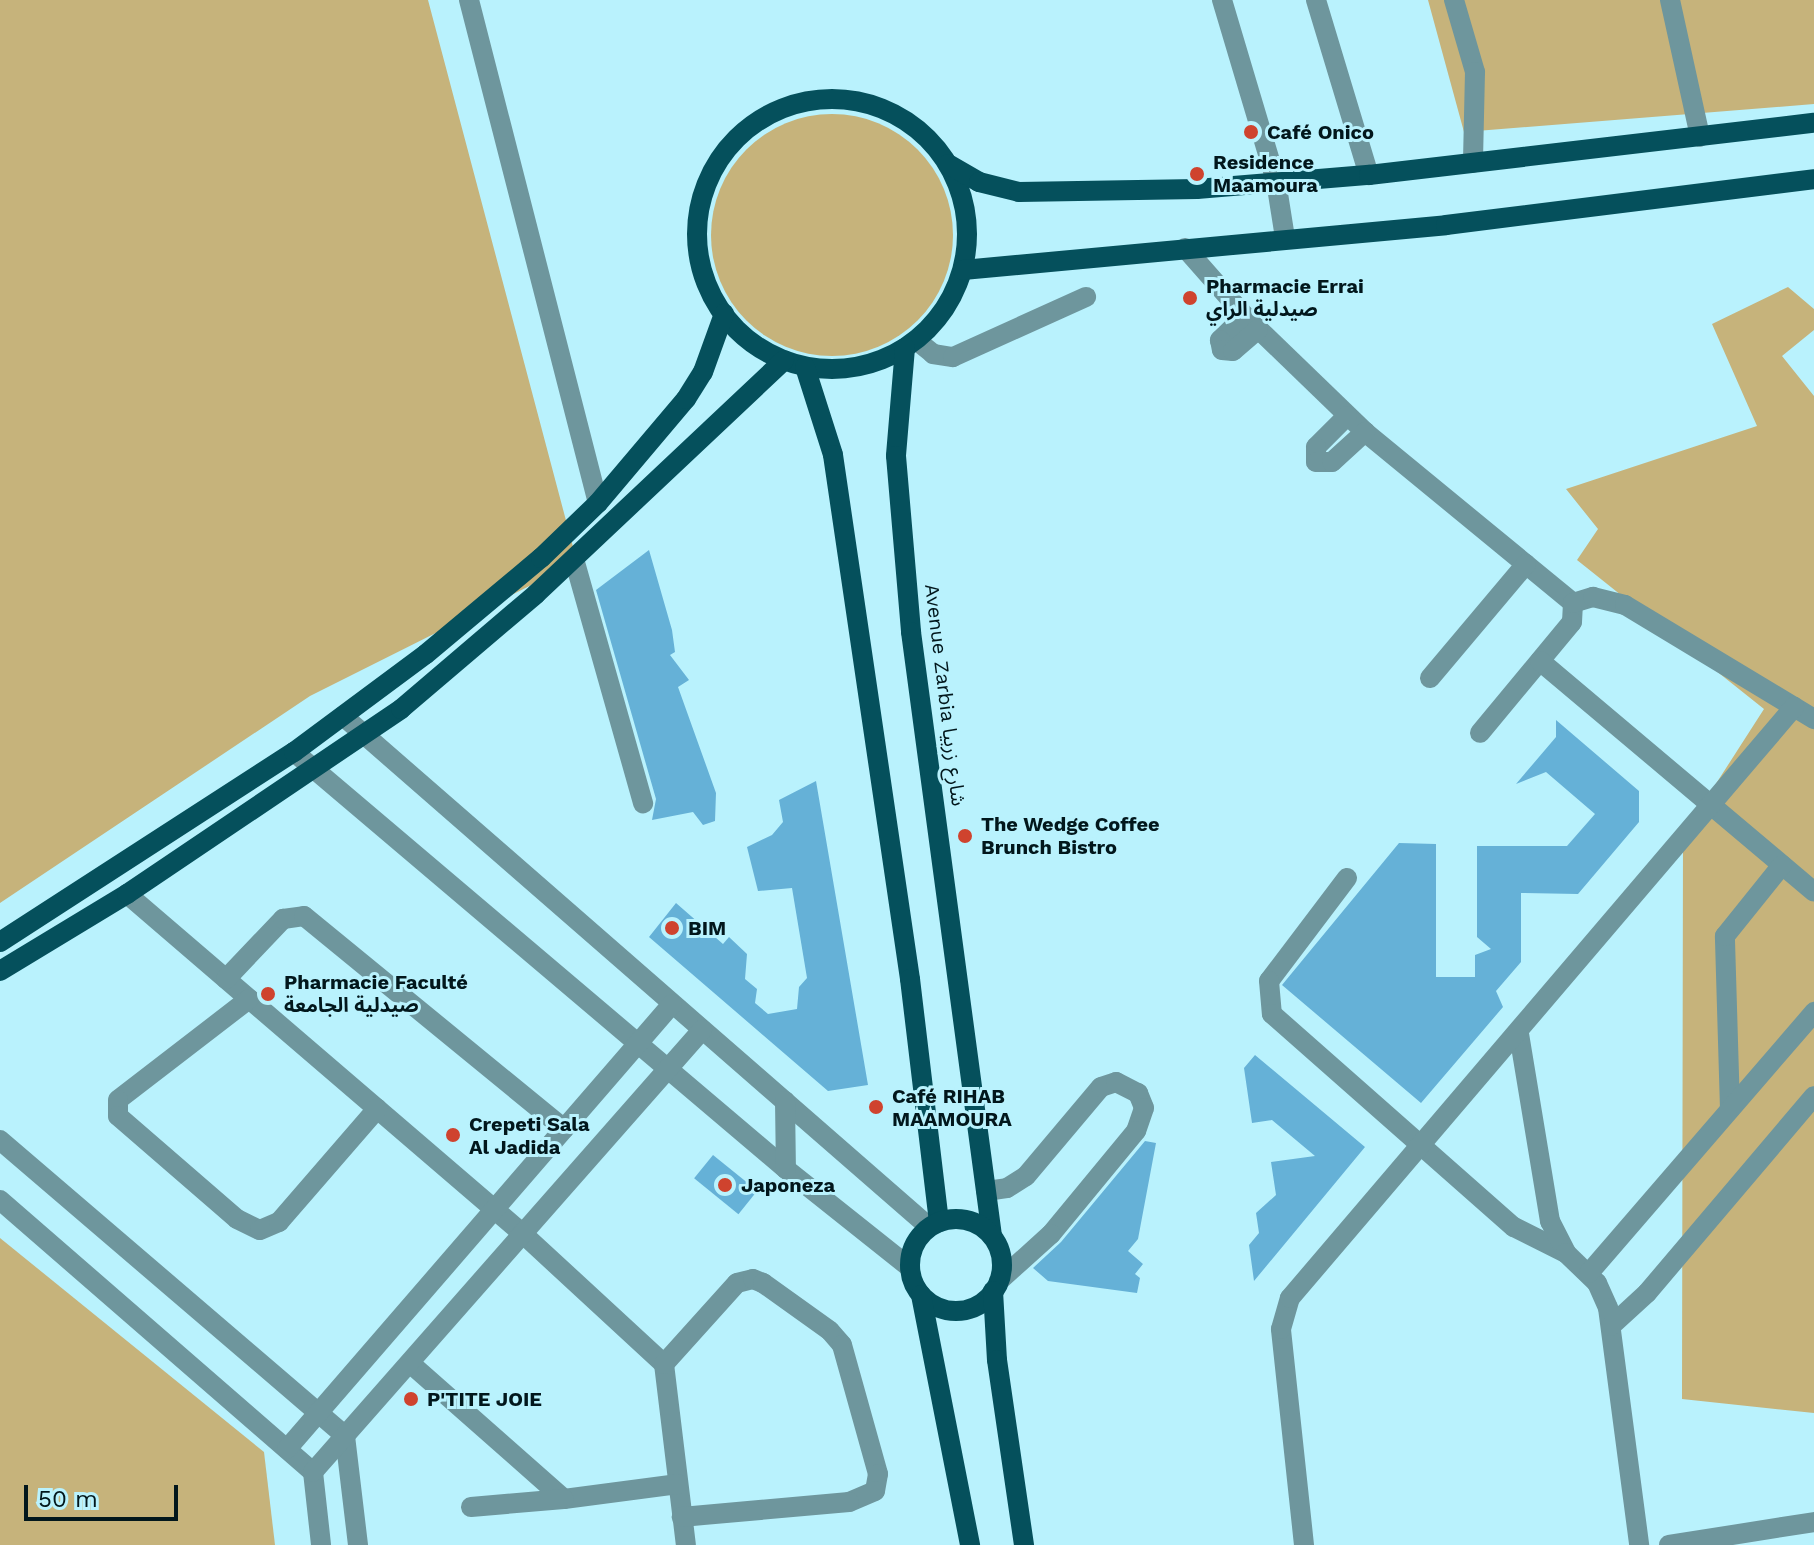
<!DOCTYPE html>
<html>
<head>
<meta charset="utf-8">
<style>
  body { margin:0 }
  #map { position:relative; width:1814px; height:1545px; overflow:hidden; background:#b9f2fd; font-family:"Work Sans","Noto Sans Arabic",sans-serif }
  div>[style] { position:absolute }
  .green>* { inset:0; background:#c6b37b }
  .round { border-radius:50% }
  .building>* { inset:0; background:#65b1d7; transform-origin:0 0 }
  .minor>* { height:20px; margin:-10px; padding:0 10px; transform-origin:10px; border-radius:10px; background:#6e969d }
  .major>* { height:20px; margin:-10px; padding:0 10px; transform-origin:10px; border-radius:10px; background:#05505c }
  .major>.ring { margin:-10px; padding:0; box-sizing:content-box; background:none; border:20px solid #05505c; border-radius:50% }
  .dots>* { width:22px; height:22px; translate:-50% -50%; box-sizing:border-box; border:4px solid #b9f2fd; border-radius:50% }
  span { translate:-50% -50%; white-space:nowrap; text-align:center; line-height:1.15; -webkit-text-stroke:6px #b9f2fd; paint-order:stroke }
  .poi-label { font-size:20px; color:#02171c; font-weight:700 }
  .left { translate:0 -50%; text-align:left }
  .street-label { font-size:20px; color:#02171c }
  .scale { position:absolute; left:24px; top:1485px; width:154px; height:36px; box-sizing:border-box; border:4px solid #02171c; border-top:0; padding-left:10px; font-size:24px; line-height:28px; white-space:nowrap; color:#02171c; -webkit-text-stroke:6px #b9f2fd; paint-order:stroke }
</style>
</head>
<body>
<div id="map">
  <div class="green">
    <i style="clip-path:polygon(0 0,428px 0,577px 562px,310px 696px,0 903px)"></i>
    <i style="clip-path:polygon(1428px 0,1814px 0,1814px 104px,1464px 132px)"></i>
    <i class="round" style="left:711px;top:114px;width:242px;height:242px"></i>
    <i style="clip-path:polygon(1788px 287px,1814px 309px,1814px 330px,1782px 356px,1814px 396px,1814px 1413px,1682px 1399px,1683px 835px,1764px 709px,1577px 560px,1598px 529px,1566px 489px,1757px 426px,1712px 324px)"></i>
    <i style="clip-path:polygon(0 1238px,264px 1452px,275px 1545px,0 1545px)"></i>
  </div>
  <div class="building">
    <i style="clip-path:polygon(649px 550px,672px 630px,675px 652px,670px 655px,689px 680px,678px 687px,716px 793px,715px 821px,703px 825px,693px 812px,652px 820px,656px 799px,596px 590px)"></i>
    <i style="clip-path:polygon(1556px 720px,1639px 791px,1639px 822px,1578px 894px,1521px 893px,1521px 962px,1496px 991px,1503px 1007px,1421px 1103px,1282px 985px,1399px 843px,1436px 844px,1436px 977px,1475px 977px,1475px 955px,1491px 949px,1477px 937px,1477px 846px,1567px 846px,1595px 814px,1546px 772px,1516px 784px,1556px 737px)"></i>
    <i style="clip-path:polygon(816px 781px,868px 1085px,828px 1091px,649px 937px,676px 903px,723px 944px,729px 937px,747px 954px,745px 979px,757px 989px,755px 1003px,768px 1014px,797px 1009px,799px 987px,807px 978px,792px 888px,758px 891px,747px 847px,772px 835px,783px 822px,779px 800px)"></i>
    <i style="clip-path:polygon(1255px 1055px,1365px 1147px,1254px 1281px,1249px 1245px,1259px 1233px,1256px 1213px,1276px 1195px,1271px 1162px,1315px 1156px,1272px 1120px,1252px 1123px,1244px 1068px)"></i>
    <i style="clip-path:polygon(1145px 1141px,1156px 1143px,1138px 1239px,1128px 1251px,1143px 1264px,1135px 1274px,1140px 1278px,1137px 1293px,1048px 1281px,1033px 1268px,1061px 1242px)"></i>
    <i style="left:713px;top:1155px;width:57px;height:30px;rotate:39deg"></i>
  </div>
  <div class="minor">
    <i style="left:469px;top:0;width:519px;rotate:75.62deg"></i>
    <i style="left:1222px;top:0;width:189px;rotate:73.4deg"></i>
    <i style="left:1276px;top:181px;width:58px;rotate:81deg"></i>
    <i style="left:1316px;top:0;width:183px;rotate:73.2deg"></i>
    <i style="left:1454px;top:0;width:75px;rotate:73.7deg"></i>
    <i style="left:1475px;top:72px;width:91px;rotate:91.3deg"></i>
    <i style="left:1670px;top:0;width:140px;rotate:77.6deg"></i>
    <i style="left:1185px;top:248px;width:91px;rotate:48.6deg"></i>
    <i style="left:1245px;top:316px;width:167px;rotate:44deg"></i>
    <i style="left:1365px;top:432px;width:269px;rotate:39.4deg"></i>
    <i style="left:1573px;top:603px;width:19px;rotate:93deg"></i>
    <i style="left:1572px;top:622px;width:144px;rotate:129.7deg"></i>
    <i style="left:1245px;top:316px;width:35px;rotate:136deg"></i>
    <i style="left:1220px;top:340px;width:10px;rotate:79deg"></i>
    <i style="left:1222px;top:350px;width:11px;rotate:5deg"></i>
    <i style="left:1233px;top:351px;width:33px;rotate:-41deg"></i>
    <i style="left:916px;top:340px;width:22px;rotate:39deg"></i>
    <i style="left:933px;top:354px;width:20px;rotate:9deg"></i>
    <i style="left:953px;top:357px;width:146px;rotate:-24.3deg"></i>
    <i style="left:1347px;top:416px;width:44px;rotate:135deg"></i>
    <i style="left:1316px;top:447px;width:15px;rotate:90deg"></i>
    <i style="left:1316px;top:462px;width:16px"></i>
    <i style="left:1332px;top:462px;width:45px;rotate:-42.3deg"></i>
    <i style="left:574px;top:559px;width:254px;rotate:74.2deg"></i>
    <i style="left:1573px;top:603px;width:21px;rotate:-17deg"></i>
    <i style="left:1593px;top:597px;width:33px;rotate:14deg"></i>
    <i style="left:1625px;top:605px;width:221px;rotate:31.1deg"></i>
    <i style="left:1540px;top:661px;width:358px;rotate:40.1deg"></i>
    <i style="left:1430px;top:678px;width:149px;rotate:-49.9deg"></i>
    <i style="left:343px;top:716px;width:778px;rotate:41.09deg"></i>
    <i style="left:294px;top:752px;width:645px;rotate:40.28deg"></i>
    <i style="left:786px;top:1169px;width:157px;rotate:38.5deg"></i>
    <i style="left:1347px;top:878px;width:129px;rotate:127.1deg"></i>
    <i style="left:1269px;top:981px;width:33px;rotate:85deg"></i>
    <i style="left:1272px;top:1014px;width:322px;rotate:41.4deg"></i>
    <i style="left:1514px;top:1227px;width:58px;rotate:26.6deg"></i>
    <i style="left:127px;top:894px;width:521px;rotate:40.64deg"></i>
    <i style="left:522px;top:1233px;width:193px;rotate:42.7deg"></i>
    <i style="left:664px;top:1364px;width:182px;rotate:83.1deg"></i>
    <i style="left:226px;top:979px;width:83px;rotate:-46.5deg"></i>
    <i style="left:283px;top:919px;width:21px;rotate:-8deg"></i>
    <i style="left:304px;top:916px;width:336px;rotate:39.3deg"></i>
    <i style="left:249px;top:999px;width:165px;rotate:142.4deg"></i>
    <i style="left:118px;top:1100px;width:16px;rotate:90deg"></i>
    <i style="left:118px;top:1116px;width:157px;rotate:40.9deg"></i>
    <i style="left:237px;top:1219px;width:25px;rotate:26deg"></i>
    <i style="left:260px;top:1230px;width:21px;rotate:-23deg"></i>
    <i style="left:279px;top:1222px;width:150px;rotate:-49.1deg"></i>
    <i style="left:1519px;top:1034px;width:190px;rotate:80.6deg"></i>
    <i style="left:1550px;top:1221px;width:36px;rotate:63deg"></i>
    <i style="left:1566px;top:1253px;width:43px;rotate:44.1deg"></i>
    <i style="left:1597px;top:1283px;width:27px;rotate:66deg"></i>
    <i style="left:1608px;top:1308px;width:239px;rotate:82.5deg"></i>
    <i style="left:785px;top:1101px;width:68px;rotate:89.2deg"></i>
    <i style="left:1730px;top:1109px;width:173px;rotate:-91.7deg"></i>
    <i style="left:1725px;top:936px;width:91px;rotate:-51.2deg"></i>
    <i style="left:0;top:1140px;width:455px;rotate:40.6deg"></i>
    <i style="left:345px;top:1436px;width:110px;rotate:83.2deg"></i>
    <i style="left:986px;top:1191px;width:21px;rotate:-8deg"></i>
    <i style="left:1007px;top:1188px;width:22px;rotate:-32deg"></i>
    <i style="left:1026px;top:1176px;width:116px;rotate:-49.9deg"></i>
    <i style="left:1101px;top:1087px;width:16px;rotate:-18deg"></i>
    <i style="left:1116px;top:1082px;width:25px;rotate:27deg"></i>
    <i style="left:1138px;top:1093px;width:16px;rotate:68deg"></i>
    <i style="left:1144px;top:1108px;width:24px;rotate:109deg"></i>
    <i style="left:1136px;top:1131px;width:134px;rotate:129.5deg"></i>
    <i style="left:1051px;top:1234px;width:70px;rotate:137.9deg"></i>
    <i style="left:0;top:1200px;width:415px;rotate:41deg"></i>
    <i style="left:313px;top:1472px;width:73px;rotate:83.7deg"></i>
    <i style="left:1589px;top:1273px;width:345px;rotate:-49.2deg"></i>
    <i style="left:1611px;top:1326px;width:49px;rotate:-42.5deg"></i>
    <i style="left:1647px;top:1293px;width:258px;rotate:-49.7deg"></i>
    <i style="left:411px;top:1364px;width:204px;rotate:41.4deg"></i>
    <i style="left:564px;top:1499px;width:115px;rotate:-7.5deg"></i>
    <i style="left:664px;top:1364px;width:109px;rotate:-48deg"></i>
    <i style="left:737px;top:1283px;width:16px;rotate:-14deg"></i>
    <i style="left:753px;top:1279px;width:11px;rotate:22deg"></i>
    <i style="left:763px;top:1283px;width:82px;rotate:35.6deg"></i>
    <i style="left:830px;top:1331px;width:18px;rotate:49deg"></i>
    <i style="left:842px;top:1345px;width:134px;rotate:74.4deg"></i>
    <i style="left:878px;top:1474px;width:17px;rotate:100deg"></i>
    <i style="left:875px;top:1491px;width:28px;rotate:157deg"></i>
    <i style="left:849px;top:1502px;width:168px;rotate:174.9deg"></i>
    <i style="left:287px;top:1449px;width:588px;rotate:-49.13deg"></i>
    <i style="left:313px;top:1472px;width:589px;rotate:-48.65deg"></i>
    <i style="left:471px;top:1507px;width:93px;rotate:-4.9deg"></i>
    <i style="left:1304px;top:1545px;width:217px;rotate:-96.1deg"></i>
    <i style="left:1281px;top:1329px;width:32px;rotate:-74deg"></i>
    <i style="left:1290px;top:1298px;width:777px;rotate:-49.54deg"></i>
    <i style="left:1669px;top:1545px;width:147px;rotate:-9deg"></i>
  </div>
  <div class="major">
    <i class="ring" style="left:697px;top:99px;width:250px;height:250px"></i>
    <i style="left:948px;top:164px;width:36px;rotate:30deg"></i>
    <i style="left:979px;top:182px;width:41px;rotate:14deg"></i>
    <i style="left:1019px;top:192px;width:178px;rotate:-1deg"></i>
    <i style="left:1197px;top:189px;width:173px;rotate:-4.7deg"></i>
    <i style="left:1369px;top:175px;width:448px;rotate:-6.7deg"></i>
    <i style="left:963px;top:270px;width:485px;rotate:-5.3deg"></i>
    <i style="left:1446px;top:225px;width:371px;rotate:-7.1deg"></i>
    <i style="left:905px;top:348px;width:108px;rotate:94.8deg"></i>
    <i style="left:896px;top:456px;width:177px;rotate:85.1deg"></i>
    <i style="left:911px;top:632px;width:609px;rotate:82.36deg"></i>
    <i style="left:805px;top:367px;width:92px;rotate:72.3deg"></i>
    <i style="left:833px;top:455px;width:530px;rotate:81.64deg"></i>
    <i style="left:910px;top:979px;width:245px;rotate:83.2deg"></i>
    <i style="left:0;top:942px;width:350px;rotate:-32.9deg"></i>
    <i style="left:294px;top:752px;width:164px;rotate:-36.6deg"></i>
    <i style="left:426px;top:654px;width:150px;rotate:-39.9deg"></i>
    <i style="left:541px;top:558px;width:79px;rotate:-44deg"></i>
    <i style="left:598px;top:503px;width:136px;rotate:-49.8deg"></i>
    <i style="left:686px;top:399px;width:32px;rotate:-58deg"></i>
    <i style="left:703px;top:372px;width:62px;rotate:-70.1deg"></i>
    <i style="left:0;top:971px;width:149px;rotate:-31.2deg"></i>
    <i style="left:127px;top:894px;width:331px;rotate:-34deg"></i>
    <i style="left:401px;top:709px;width:177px;rotate:-40.4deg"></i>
    <i style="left:536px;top:594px;width:341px;rotate:-43.3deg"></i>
    <i class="ring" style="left:910px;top:1219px;width:72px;height:72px"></i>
    <i style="left:993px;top:1291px;width:69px;rotate:86.7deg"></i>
    <i style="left:997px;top:1360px;width:187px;rotate:81.7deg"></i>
    <i style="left:921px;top:1295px;width:255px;rotate:78.9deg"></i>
  </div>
  <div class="dots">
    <i style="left:1251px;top:132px;background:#cf432e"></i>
    <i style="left:1197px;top:174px;background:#cf432e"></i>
    <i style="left:1190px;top:298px;background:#cf432e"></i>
    <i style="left:965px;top:836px;background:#cf432e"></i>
    <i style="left:672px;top:928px;background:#cf432e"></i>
    <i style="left:268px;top:994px;background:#cf432e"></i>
    <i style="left:876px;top:1107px;background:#cf432e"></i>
    <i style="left:453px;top:1135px;background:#cf432e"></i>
    <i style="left:725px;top:1185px;background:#cf432e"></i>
    <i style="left:411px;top:1399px;background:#cf432e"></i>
  </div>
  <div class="poi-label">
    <span class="left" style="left:1267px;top:132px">Café Onico</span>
    <span class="left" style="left:1213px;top:174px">Residence<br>Maamoura</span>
    <span class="left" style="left:1206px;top:298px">Pharmacie Errai<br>صيدلية الراي</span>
    <span class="left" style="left:981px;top:836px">The Wedge Coffee<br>Brunch Bistro</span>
    <span class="left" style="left:688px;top:928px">BIM</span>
    <span class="left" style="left:284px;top:994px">Pharmacie Faculté<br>صيدلية الجامعة</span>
    <span class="left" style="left:892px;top:1108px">Café RIHAB<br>MAAMOURA</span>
    <span class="left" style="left:469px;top:1136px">Crepeti Sala<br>Al Jadida</span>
    <span class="left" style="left:741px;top:1185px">Japoneza</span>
    <span class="left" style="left:427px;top:1399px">P'TITE JOIE</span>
  </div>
  <div class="street-label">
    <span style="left:945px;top:695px;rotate:83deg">Avenue Zarbia شارع زربيا</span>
  </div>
  <div class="scale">50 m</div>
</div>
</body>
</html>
